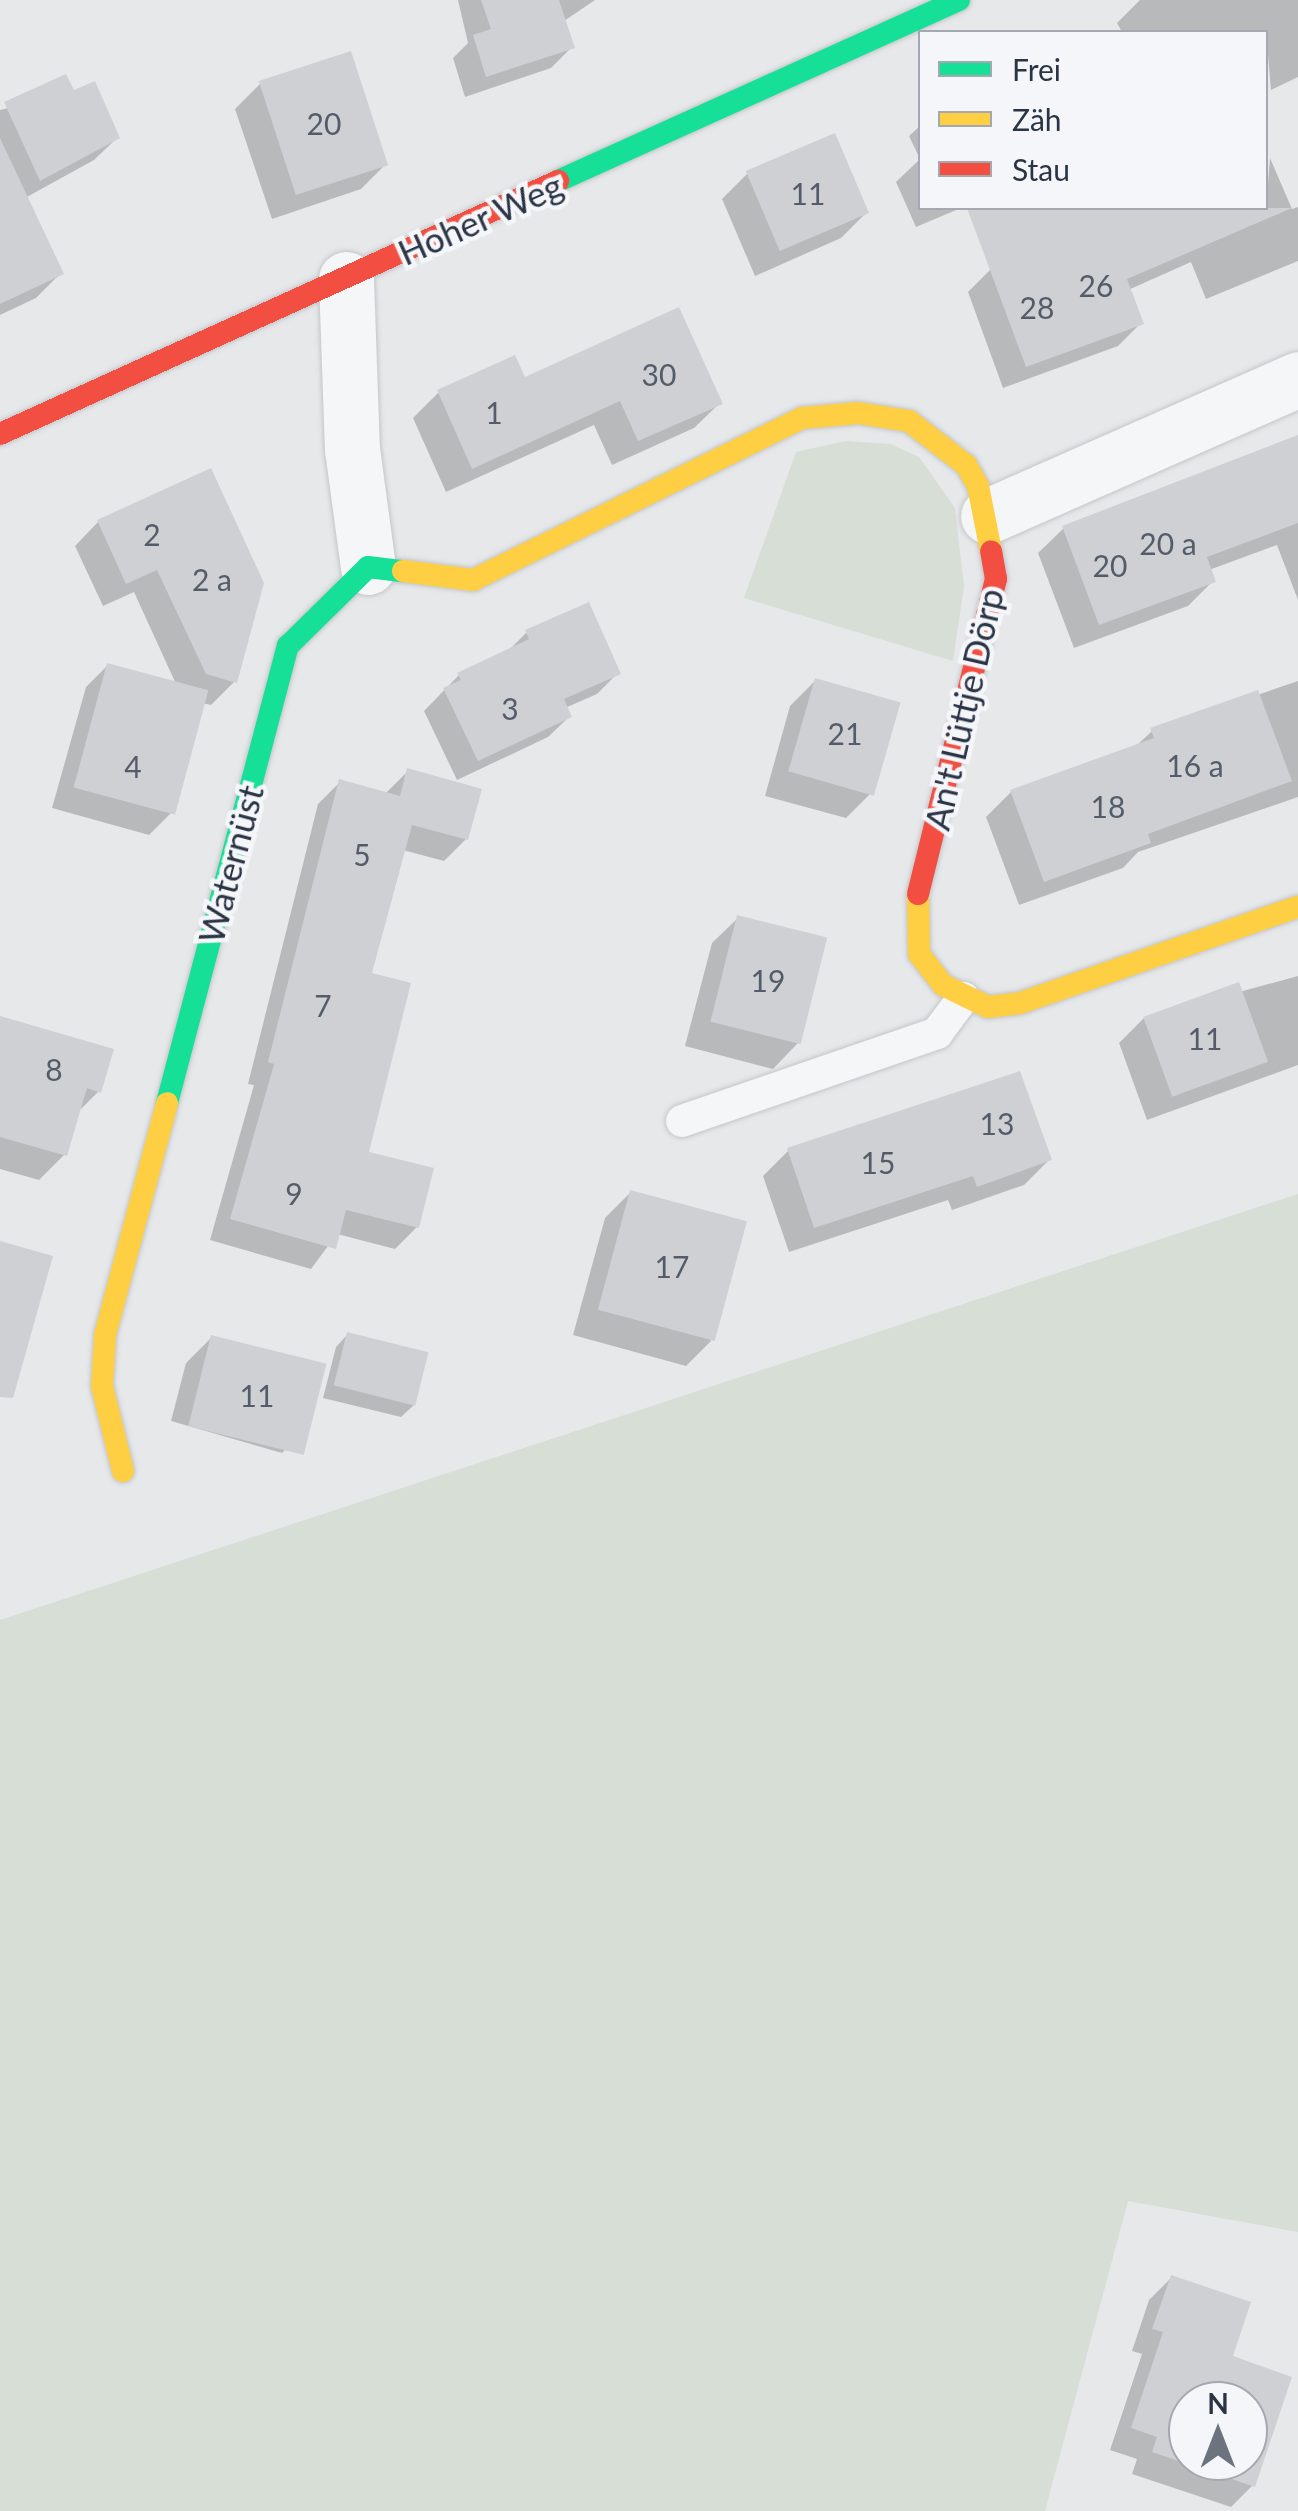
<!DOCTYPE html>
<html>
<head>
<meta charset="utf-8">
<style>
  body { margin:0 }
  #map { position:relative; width:1298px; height:2511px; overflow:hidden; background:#e6e8ea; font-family:Lato,sans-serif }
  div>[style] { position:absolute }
  .green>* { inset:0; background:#d6ded6 }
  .shadow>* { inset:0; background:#0003 }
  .building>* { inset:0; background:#ced0d3; transform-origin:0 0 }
  .roads { filter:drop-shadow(0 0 2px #c4c6c8) drop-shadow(0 0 2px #c4c6c8) }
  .lane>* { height:32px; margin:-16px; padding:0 16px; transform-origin:16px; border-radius:16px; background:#f5f6f7 }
  .street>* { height:55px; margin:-27.5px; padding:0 27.5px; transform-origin:27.5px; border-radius:27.5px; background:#f5f6f7 }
  .fast>* { height:22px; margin:-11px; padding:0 11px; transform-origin:11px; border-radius:11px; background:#16e098 }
  .slow>* { height:22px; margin:-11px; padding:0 11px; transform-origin:11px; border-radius:11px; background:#ffcf43 }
  .jam>* { height:22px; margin:-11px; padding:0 11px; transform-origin:11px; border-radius:11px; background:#f24e42 }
  span { translate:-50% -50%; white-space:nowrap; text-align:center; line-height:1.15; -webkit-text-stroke:9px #f4f6f9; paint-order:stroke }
  .number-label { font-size:30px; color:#545c69 }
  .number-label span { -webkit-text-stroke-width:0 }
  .street-label { font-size:35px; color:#2b3445 }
  .legend { position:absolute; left:918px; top:30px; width:350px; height:180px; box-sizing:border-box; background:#f4f6f9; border:2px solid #a4a8b1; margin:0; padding:12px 18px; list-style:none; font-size:30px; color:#2b3445 }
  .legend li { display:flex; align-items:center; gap:20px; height:50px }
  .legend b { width:50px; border:2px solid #a4a8b1 }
  .north { position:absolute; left:1168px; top:2381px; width:100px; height:100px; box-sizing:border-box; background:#f4f6f9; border:2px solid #a4a8b1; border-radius:50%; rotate:0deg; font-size:28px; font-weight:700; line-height:40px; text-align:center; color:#2b3445 }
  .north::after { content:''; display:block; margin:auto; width:35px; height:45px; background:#6c737f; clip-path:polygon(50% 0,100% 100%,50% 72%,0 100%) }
</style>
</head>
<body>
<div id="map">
  <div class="green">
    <i style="clip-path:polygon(846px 441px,890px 444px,919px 457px,955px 508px,964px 586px,953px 661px,744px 598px,796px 452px)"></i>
    <i style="clip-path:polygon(1298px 1194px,1298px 2232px,1128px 2201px,1045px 2511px,0 2511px,0 1620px)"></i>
  </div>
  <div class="shadow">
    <i style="clip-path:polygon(458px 0,595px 0,564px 21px,572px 47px,551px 68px,465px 97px,453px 58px,468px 43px)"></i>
    <i style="clip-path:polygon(1140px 0,1298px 0,1298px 77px,1271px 90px,1266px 32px,1122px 32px,1117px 23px)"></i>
    <i style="clip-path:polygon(260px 84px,386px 164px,361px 189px,272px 219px,235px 109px)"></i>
    <i style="clip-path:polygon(73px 93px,117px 138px,94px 160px,25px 198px,61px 273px,36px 298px,0 315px,0 110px)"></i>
    <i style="clip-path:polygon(921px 125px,921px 208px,961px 208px,916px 227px,896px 182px,920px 159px,909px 136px)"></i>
    <i style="clip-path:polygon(1270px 158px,1292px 209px,1298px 207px,1298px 261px,1206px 299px,1191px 262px,1128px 290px,1141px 323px,1118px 346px,1003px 388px,968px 292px,991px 269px,1159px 208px,1266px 208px)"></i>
    <i style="clip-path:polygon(747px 174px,866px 213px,841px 238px,755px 276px,722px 199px)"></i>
    <i style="clip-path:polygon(524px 380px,720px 403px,694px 428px,612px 465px,594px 425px,446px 492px,413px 418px,438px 393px)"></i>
    <i style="clip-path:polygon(1298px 465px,1298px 600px,1277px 545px,1209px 570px,1213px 581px,1188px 606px,1074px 648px,1038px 553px,1064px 528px)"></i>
    <i style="clip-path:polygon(210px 472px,234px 682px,211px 705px,202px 703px,171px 813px,149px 835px,52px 808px,86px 687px,108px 665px,176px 684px,134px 592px,103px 606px,75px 546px,98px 522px)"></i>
    <i style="clip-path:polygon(526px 633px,618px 673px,597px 694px,565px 708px,569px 717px,548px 737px,457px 780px,424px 711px,459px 675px,506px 653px)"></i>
    <i style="clip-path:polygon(815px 681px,871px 793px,846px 818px,765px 796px,790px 706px)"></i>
    <i style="clip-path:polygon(1298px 681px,1298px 797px,1138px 852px,1123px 868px,1019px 905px,986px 817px,1011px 792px,1135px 747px,1152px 731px)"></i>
    <i style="clip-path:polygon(408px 771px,466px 839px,444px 861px,403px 850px,369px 975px,366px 1154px,417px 1227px,395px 1249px,337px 1234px,311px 1269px,210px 1240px,254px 1085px,248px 1084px,318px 804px,340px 782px,386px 793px)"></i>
    <i style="clip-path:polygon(738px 918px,798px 1043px,773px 1069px,685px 1046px,712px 943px)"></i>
    <i style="clip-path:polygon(1298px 976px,1298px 1065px,1147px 1120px,1119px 1043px,1144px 1018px)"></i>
    <i style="clip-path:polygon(0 1019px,99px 1091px,76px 1114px,65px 1154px,39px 1180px,0 1169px)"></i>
    <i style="clip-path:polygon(789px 1150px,1049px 1160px,1024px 1185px,952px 1210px,948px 1200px,789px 1252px,763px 1176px)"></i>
    <i style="clip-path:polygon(631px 1192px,711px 1341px,686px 1366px,573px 1335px,605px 1218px)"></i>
    <i style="clip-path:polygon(348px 1334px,414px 1405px,401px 1417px,323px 1398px,336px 1347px)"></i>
    <i style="clip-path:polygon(212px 1337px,307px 1428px,282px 1453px,171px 1421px,186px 1363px)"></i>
    <i style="clip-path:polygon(evenodd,1171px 2278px,1230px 2357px,1289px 2378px,1253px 2485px,1231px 2507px,1132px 2474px,1137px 2459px,1110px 2450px,1142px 2354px,1132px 2351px,1149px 2300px,1171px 2278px,1188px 2401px,1248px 2401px,1248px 2461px,1188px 2461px,1188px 2401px)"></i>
  </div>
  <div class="building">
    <i style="clip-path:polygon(481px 0,559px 0,575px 48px,486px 77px,473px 35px,491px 29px)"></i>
    <i style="left:351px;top:51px;width:120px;height:97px;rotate:72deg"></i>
    <i style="clip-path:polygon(66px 74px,74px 90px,95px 81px,120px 138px,40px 181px,4px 102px)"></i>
    <i style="left:835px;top:133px;width:87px;height:97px;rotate:67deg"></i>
    <i style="clip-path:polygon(0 138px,64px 274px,0 304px)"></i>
    <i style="clip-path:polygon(967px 208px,1292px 208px,1127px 279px,1144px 324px,1026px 367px)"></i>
    <i style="clip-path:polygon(679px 307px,723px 404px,638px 441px,620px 401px,472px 469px,437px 390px,515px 355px,525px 377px)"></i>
    <i style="clip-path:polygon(1298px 435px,1298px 523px,1207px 557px,1216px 582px,1099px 625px,1062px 526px)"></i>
    <i style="clip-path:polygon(211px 468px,264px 583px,237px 683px,206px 674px,157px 570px,126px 584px,97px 520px)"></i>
    <i style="clip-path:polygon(589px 602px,621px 674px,564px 699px,572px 717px,478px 761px,443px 688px,461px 680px,457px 673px,529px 639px,525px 630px)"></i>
    <i style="left:107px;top:663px;width:105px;height:129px;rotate:15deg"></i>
    <i style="left:815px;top:678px;width:89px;height:97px;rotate:16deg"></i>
    <i style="clip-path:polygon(1258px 690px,1292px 781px,1148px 834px,1151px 843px,1044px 882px,1010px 790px,1154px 738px,1150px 728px)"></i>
    <i style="clip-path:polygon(407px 768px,482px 789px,468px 840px,412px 825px,372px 973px,411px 983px,369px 1152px,434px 1168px,419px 1228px,346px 1210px,336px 1249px,230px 1219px,274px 1064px,268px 1062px,339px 779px,400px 796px)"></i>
    <i style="left:737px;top:915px;width:93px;height:110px;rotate:14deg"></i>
    <i style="left:1239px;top:982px;width:85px;height:102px;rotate:70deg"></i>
    <i style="clip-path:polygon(0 1016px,114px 1049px,101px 1093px,87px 1088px,67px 1156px,0 1137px)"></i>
    <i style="clip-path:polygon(1020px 1071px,1052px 1160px,977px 1187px,973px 1176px,814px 1228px,787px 1148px)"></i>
    <i style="left:630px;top:1190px;width:121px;height:124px;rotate:15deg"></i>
    <i style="clip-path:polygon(0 1241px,53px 1256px,13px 1398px,0 1397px)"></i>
    <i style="left:347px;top:1332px;width:84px;height:55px;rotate:14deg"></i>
    <i style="left:211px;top:1335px;width:119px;height:94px;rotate:14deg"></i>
    <i style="clip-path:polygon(evenodd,1171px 2275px,1251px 2302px,1233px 2356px,1292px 2377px,1255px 2487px,1152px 2452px,1157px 2437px,1131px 2428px,1163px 2332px,1152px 2329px,1171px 2275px,1188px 2401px,1248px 2401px,1248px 2461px,1188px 2461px,1188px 2401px)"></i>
  </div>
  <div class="roads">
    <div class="lane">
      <i style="left:682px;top:1121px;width:270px;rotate:-19deg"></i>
      <i style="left:937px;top:1033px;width:44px;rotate:-53.4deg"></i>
    </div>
    <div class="street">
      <i style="left:346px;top:279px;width:170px;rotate:88deg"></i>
      <i style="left:352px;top:449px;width:119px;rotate:82.3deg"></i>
      <i style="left:988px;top:516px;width:339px;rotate:-23.8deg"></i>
    </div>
    <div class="fast">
      <i style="left:558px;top:181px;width:440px;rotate:-24.3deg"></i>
      <i style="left:167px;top:1103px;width:473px;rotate:-75.2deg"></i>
      <i style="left:288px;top:646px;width:112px;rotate:-44.6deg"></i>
      <i style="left:368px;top:567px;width:35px;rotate:7deg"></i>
    </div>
    <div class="slow">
      <i style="left:403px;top:571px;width:71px;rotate:7.3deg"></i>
      <i style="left:473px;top:580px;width:367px;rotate:-26.2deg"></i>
      <i style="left:802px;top:418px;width:56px;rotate:-5.1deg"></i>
      <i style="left:858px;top:413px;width:52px;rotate:8.9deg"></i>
      <i style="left:909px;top:421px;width:72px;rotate:37.7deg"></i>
      <i style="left:966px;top:465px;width:24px;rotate:60deg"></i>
      <i style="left:978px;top:486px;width:66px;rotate:78.7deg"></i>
      <i style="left:918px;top:894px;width:60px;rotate:89deg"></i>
      <i style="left:919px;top:954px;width:39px;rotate:52deg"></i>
      <i style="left:943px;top:985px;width:50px;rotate:26.1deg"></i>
      <i style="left:988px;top:1007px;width:32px;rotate:-7deg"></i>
      <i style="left:1020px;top:1003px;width:294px;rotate:-19.1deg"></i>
      <i style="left:123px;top:1471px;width:88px;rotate:-103.9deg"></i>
      <i style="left:102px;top:1386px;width:51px;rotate:-86.6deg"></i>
      <i style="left:105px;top:1335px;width:240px;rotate:-75deg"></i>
    </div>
    <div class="jam">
      <i style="left:0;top:434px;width:613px;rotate:-24.39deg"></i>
      <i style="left:918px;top:894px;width:325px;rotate:-76.1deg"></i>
      <i style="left:996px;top:579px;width:28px;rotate:-100deg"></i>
    </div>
  </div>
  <div class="number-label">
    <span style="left:324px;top:123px">20</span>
    <span style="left:808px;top:193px">11</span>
    <span style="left:1096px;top:285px">26</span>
    <span style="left:1037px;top:307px">28</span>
    <span style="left:659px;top:374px">30</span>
    <span style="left:494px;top:412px">1</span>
    <span style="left:152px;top:534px">2</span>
    <span style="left:1168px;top:543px">20 a</span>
    <span style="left:1110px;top:565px">20</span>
    <span style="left:212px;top:579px">2 a</span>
    <span style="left:510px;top:708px">3</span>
    <span style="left:845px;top:733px">21</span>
    <span style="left:1195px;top:765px">16 a</span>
    <span style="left:133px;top:766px">4</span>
    <span style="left:1108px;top:806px">18</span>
    <span style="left:362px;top:854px">5</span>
    <span style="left:768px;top:980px">19</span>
    <span style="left:323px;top:1005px">7</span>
    <span style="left:1205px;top:1038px">11</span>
    <span style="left:54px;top:1069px">8</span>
    <span style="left:997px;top:1123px">13</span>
    <span style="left:878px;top:1162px">15</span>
    <span style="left:294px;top:1193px">9</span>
    <span style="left:672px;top:1266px">17</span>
    <span style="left:257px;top:1395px">11</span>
  </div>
  <div class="street-label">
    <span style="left:480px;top:218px;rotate:-24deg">Hoher Weg</span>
    <span style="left:963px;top:709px;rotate:-77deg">An't Lüttje Dörp</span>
    <span style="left:230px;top:864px;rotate:-75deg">Waternüst</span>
  </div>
  <ul class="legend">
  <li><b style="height:12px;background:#16e098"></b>Frei</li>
  <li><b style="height:12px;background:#ffcf43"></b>Zäh</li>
  <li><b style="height:12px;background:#f24e42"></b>Stau</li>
  </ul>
  <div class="north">N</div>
</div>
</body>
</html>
